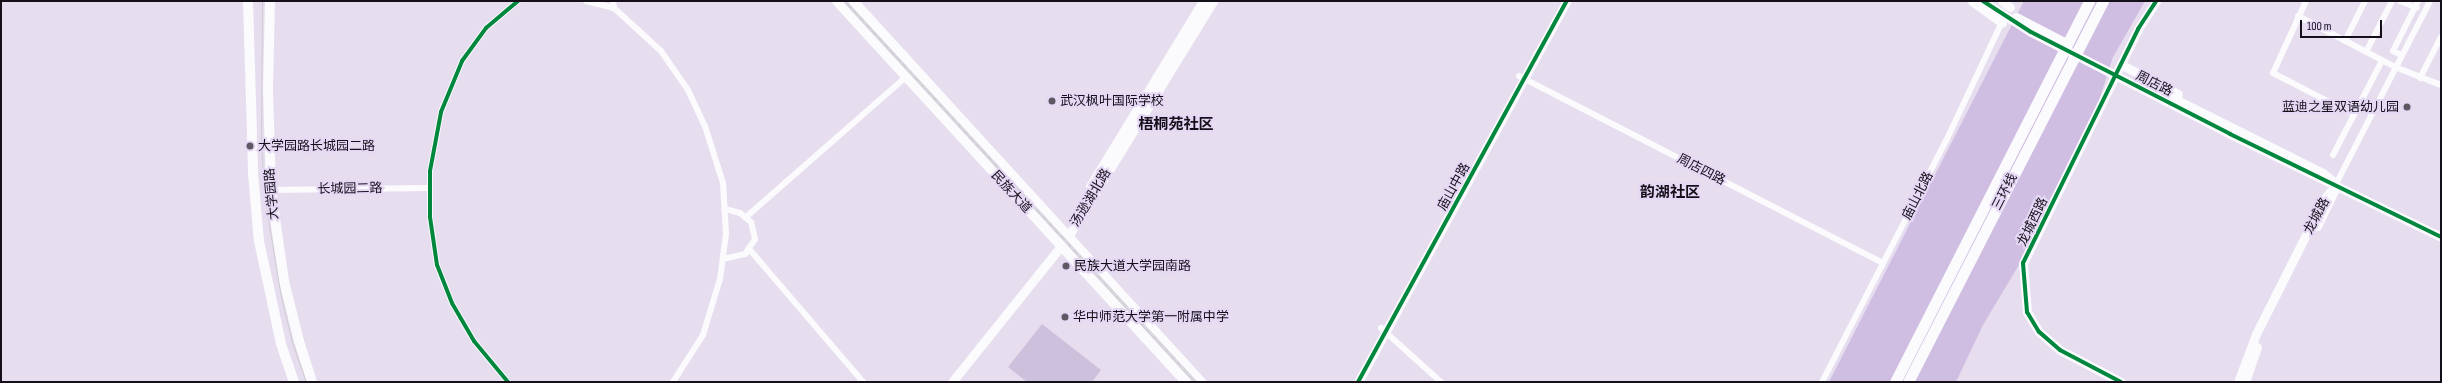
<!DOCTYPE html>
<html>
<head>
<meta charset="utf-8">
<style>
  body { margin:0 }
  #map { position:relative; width:2442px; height:383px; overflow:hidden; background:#e6deef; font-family:"Sofia Sans Condensed","Noto Sans SC",sans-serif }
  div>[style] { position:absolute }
  .green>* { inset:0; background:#cdc0dc }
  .forest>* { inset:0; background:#cfbde2 }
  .street>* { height:6px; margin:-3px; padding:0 3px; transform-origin:3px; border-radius:3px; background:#fbfafd }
  .secondary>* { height:9px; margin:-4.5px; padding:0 4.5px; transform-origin:4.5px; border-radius:4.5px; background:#fbfafd }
  .primary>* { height:10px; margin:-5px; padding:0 5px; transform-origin:5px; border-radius:5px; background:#fbfafd }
  .highway>* { height:11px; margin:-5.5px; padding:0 5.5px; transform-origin:5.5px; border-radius:5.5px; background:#fbfafd }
  .tram>* { height:1px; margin:-0.5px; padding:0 0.5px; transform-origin:0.5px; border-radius:0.5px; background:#ceccd1 }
  .rail>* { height:3px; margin-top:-1.5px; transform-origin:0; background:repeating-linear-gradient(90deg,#e5d8f5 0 4.5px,#ceccd1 0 9px); box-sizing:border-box; border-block:1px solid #ceccd1 }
  .cycleway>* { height:4px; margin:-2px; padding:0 2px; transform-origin:2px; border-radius:2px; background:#00873e }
  .dots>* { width:11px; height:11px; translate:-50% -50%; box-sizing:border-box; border:2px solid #e5d8f5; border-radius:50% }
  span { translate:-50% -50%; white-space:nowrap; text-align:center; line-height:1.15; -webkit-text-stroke:4px #e5d8f5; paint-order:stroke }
  .street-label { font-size:13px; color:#140f19 }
  .poi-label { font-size:13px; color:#140f19 }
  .left { translate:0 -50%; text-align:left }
  .right { translate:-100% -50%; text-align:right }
  .quarter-label { font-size:15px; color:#140f19; font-weight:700 }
  .frame { position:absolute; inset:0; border:2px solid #140f19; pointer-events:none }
  .scale { position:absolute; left:2300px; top:20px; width:82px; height:18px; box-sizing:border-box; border:2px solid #140f19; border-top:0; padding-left:5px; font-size:12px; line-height:14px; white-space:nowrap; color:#140f19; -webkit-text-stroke:3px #e5d8f5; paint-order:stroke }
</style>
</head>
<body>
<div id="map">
  <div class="green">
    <i style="clip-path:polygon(1042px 324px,1101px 370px,1092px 382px,1027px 382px,1008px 367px)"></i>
  </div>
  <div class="forest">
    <i style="clip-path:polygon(2024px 1px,2145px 1px,2113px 57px,2096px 110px,2020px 263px,1983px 325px,1956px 382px,1829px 382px)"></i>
  </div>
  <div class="street">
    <i style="left:586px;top:1px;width:29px;rotate:14deg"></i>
    <i style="left:614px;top:8px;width:7px;rotate:-98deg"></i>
    <i style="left:2306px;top:1px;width:79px;rotate:114.6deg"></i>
    <i style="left:2273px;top:73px;width:91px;rotate:27.4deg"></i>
    <i style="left:2400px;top:1px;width:18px;rotate:22deg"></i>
    <i style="left:614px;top:8px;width:64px;rotate:42.5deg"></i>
    <i style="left:661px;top:51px;width:47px;rotate:55.3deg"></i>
    <i style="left:688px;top:90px;width:40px;rotate:65deg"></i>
    <i style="left:705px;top:126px;width:60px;rotate:72.5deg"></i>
    <i style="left:723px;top:183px;width:51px;rotate:86.6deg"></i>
    <i style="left:726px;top:234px;width:45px;rotate:97.6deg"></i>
    <i style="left:720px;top:279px;width:59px;rotate:106.9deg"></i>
    <i style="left:703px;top:335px;width:56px;rotate:122.6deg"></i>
    <i style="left:2298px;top:16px;width:110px;rotate:27.7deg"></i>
    <i style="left:2395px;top:67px;width:49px;rotate:21.4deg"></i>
    <i style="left:2345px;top:41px;width:45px;rotate:-63.4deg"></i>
    <i style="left:2366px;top:52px;width:57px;rotate:-63deg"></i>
    <i style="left:2401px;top:55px;width:9px;rotate:-153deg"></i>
    <i style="left:2393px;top:51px;width:56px;rotate:-63.4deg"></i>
    <i style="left:1519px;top:76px;width:409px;rotate:27.2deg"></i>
    <i style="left:2420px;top:78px;width:46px;rotate:-62.9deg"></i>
    <i style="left:2333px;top:155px;width:106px;rotate:-62.5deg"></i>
    <i style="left:2336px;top:184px;width:206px;rotate:-62.8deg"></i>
    <i style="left:271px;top:190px;width:159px;rotate:-0.7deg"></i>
    <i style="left:746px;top:217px;width:225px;rotate:-41.2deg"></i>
    <i style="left:750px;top:250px;width:174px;rotate:49.4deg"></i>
    <i style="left:723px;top:259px;width:23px;rotate:-13deg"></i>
    <i style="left:745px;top:254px;width:18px;rotate:-56deg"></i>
    <i style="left:755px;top:239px;width:17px;rotate:-103deg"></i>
    <i style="left:751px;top:222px;width:14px;rotate:-141deg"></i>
    <i style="left:740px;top:213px;width:16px;rotate:-165deg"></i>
    <i style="left:1381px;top:328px;width:81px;rotate:42deg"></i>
    <i style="left:508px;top:382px;width:53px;rotate:-129.7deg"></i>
    <i style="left:474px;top:341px;width:44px;rotate:-120.1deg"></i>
    <i style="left:452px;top:303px;width:41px;rotate:-111.5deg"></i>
    <i style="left:437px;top:265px;width:49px;rotate:-98.3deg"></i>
    <i style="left:430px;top:217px;width:46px;rotate:-90deg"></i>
    <i style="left:430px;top:171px;width:60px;rotate:-79.4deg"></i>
    <i style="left:441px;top:112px;width:55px;rotate:-67.6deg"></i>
    <i style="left:462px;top:61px;width:41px;rotate:-54deg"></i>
    <i style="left:486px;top:28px;width:42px;rotate:-40.2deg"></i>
    <i style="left:1822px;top:382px;width:271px;rotate:-62.8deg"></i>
    <i style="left:1946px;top:141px;width:134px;rotate:-64.8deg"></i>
  </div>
  <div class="secondary">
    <i style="left:1972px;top:1px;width:37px;rotate:36deg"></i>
    <i style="left:1983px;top:1px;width:57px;rotate:32.9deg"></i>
    <i style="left:2031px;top:32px;width:224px;rotate:27.1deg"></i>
    <i style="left:2230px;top:134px;width:235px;rotate:26deg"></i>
    <i style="left:2002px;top:1px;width:10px;rotate:37deg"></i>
    <i style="left:2016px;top:17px;width:56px;rotate:27.5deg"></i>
    <i style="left:2122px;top:65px;width:63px;rotate:27.4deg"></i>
    <i style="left:2167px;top:95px;width:174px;rotate:26.6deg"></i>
    <i style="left:2323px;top:173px;width:13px;rotate:39deg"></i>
    <i style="left:1090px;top:186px;width:217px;rotate:-58.6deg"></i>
    <i style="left:2317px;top:226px;width:39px;rotate:-64deg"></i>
    <i style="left:952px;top:382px;width:186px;rotate:-51.3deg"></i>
    <i style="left:1068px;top:237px;width:277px;rotate:-58.4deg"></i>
    <i style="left:1358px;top:382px;width:435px;rotate:-61.3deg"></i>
    <i style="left:2121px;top:382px;width:69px;rotate:-152.3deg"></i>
    <i style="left:2060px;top:350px;width:28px;rotate:-139deg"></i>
    <i style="left:2039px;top:332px;width:23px;rotate:-121deg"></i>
    <i style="left:2027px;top:312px;width:49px;rotate:-94.7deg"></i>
    <i style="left:2023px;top:263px;width:261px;rotate:-63.8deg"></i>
    <i style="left:2138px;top:29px;width:33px;rotate:-57deg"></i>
    <i style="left:2238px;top:382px;width:51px;rotate:-69.4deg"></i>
    <i style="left:2256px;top:334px;width:151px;rotate:-63.3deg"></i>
    <i style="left:2324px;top:199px;width:19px;rotate:-51deg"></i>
    <i style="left:2245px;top:382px;width:37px;rotate:-71deg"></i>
  </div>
  <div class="primary">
    <i style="left:248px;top:1px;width:172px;rotate:88.3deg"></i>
    <i style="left:253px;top:173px;width:68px;rotate:85deg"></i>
    <i style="left:259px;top:241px;width:105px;rotate:77.9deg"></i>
    <i style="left:281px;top:344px;width:40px;rotate:71.1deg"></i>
    <i style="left:270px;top:1px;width:87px;rotate:91.3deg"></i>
    <i style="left:268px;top:88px;width:102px;rotate:88.3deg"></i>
    <i style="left:271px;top:190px;width:92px;rotate:81.9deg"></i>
    <i style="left:284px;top:281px;width:62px;rotate:76deg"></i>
    <i style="left:299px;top:341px;width:43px;rotate:72.4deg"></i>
    <i style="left:837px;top:1px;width:517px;rotate:47.51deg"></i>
    <i style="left:853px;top:1px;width:516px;rotate:47.59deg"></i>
  </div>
  <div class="highway">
    <i style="left:1895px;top:382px;width:428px;rotate:-63deg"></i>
    <i style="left:1908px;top:382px;width:428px;rotate:-62.9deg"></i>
  </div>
  <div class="tram">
    <i style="left:262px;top:1px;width:138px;rotate:90.4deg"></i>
    <i style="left:261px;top:139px;width:55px;rotate:86.9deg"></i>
    <i style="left:264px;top:194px;width:99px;rotate:80.7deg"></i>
    <i style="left:280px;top:292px;width:51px;rotate:76.5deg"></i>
    <i style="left:292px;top:342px;width:42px;rotate:70.7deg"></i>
  </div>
  <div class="rail">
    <i style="left:845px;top:1px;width:518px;rotate:47.35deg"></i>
  </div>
  <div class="cycleway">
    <i style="left:1983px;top:1px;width:57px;rotate:32.9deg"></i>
    <i style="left:2031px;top:32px;width:224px;rotate:27.1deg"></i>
    <i style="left:2230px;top:134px;width:235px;rotate:26deg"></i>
    <i style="left:508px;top:382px;width:53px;rotate:-129.7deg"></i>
    <i style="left:474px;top:341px;width:44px;rotate:-120.1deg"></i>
    <i style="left:452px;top:303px;width:41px;rotate:-111.5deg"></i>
    <i style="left:437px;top:265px;width:49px;rotate:-98.3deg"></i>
    <i style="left:430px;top:217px;width:46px;rotate:-90deg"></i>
    <i style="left:430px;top:171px;width:60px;rotate:-79.4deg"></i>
    <i style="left:441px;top:112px;width:55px;rotate:-67.6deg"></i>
    <i style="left:462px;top:61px;width:41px;rotate:-54deg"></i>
    <i style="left:486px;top:28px;width:42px;rotate:-40.2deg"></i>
    <i style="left:1358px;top:382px;width:435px;rotate:-61.3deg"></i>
    <i style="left:2121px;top:382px;width:69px;rotate:-152.3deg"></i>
    <i style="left:2060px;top:350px;width:28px;rotate:-139deg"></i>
    <i style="left:2039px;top:332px;width:23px;rotate:-121deg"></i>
    <i style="left:2027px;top:312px;width:49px;rotate:-94.7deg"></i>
    <i style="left:2023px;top:263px;width:261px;rotate:-63.8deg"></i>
    <i style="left:2138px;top:29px;width:33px;rotate:-57deg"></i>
  </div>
  <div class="dots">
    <i style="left:1052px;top:101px;background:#5e5764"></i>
    <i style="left:2407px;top:107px;background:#5e5764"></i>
    <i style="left:250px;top:146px;background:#5e5764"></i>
    <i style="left:1066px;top:266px;background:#5e5764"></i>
    <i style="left:1065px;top:317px;background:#5e5764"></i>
  </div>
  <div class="street-label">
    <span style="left:2154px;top:84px;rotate:27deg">周店路</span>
    <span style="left:1701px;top:170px;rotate:27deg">周店四路</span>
    <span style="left:1454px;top:187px;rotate:-61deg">庙山中路</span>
    <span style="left:350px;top:189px;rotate:-1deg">长城园二路</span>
    <span style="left:1011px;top:192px;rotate:47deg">民族大道</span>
    <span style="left:2005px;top:192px;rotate:-63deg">三环线</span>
    <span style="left:272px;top:194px;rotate:-95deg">大学园路</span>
    <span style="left:1918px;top:196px;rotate:-63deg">庙山北路</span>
    <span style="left:1091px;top:198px;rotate:-59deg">汤逊湖北路</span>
    <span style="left:2317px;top:216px;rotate:-62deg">龙城路</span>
    <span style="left:2033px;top:222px;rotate:-64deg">龙城西路</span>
  </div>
  <div class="poi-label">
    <span class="left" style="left:1060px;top:101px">武汉枫叶国际学校</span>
    <span class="right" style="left:2399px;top:107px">蓝迪之星双语幼儿园</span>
    <span class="left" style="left:258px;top:146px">大学园路长城园二路</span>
    <span class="left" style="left:1074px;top:266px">民族大道大学园南路</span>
    <span class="left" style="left:1073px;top:317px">华中师范大学第一附属中学</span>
  </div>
  <div class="quarter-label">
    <span style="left:1176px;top:125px">梧桐苑社区</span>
    <span style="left:1670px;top:193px">韵湖社区</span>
  </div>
  <div class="frame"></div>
  <div class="scale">100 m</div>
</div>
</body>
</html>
